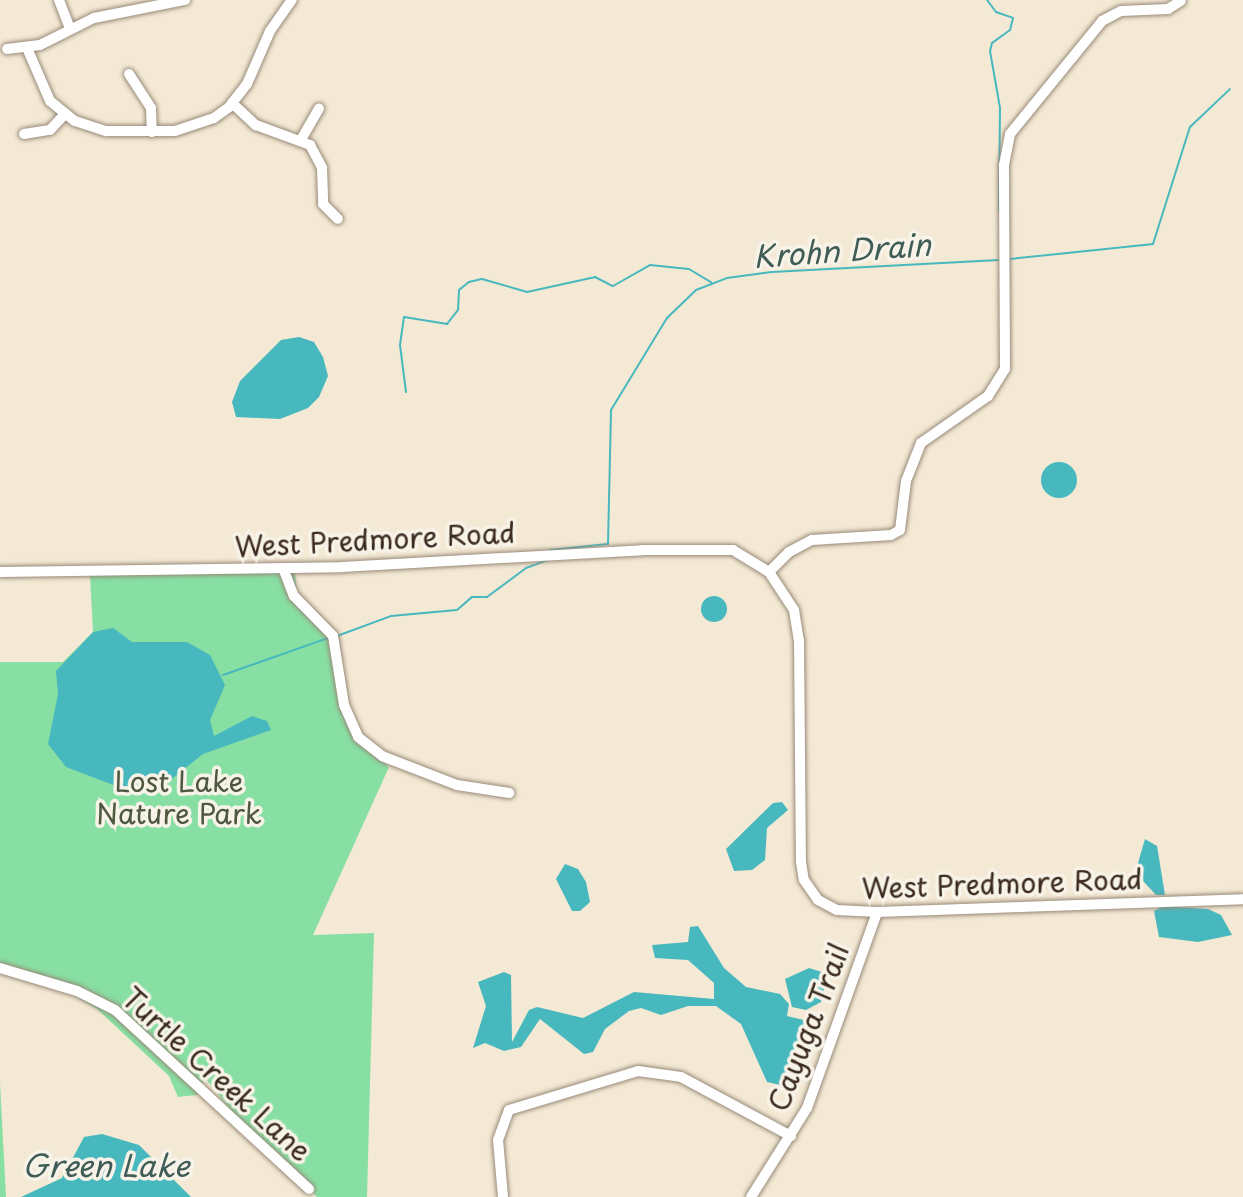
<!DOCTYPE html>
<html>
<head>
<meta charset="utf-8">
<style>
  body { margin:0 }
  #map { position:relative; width:1243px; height:1197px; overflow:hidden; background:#f4e9d4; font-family:"Playpen Sans",sans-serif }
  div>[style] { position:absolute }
  .green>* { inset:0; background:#88dfa3 }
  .water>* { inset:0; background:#48b8bf }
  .round { border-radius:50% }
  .stream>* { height:2px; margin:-1px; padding:0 1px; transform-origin:1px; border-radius:1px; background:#48b8bf }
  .roads { filter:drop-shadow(0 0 2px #988a79) drop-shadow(0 0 2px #988a79) }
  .minor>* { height:10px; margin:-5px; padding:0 5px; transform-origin:5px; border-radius:5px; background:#fff }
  span { translate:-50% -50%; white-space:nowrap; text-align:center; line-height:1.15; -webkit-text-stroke:7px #f7f3e8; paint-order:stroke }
  .street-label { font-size:28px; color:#3b2a1e }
  .park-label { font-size:28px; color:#4e573f }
  .water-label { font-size:30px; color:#405c56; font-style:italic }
</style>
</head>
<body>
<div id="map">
  <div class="green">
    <i style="clip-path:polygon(295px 571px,297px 595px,327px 629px,358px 741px,389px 767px,313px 935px,374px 933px,367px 1197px,317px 1197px,238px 1119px,205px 1078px,197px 1095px,178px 1097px,169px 1076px,97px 1009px,73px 995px,0 972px,0 662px,63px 662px,93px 632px,90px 575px)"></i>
    <i style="clip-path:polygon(0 1083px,6px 1197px,0 1197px)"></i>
  </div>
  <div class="water">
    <i style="clip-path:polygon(299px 337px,314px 342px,323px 357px,328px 376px,319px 397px,308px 408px,280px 419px,236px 417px,232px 402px,240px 381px,281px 340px)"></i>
    <i class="round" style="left:1041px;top:462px;width:36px;height:36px"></i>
    <i class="round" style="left:701px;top:596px;width:26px;height:26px"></i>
    <i style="clip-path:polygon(113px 628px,132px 642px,187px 642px,210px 655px,225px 685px,210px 720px,214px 736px,252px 716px,267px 721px,271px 730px,203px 754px,154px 793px,124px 789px,66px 767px,48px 744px,58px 694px,56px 671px,93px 632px)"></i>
    <i style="clip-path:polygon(773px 803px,782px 802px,788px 810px,767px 828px,765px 860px,752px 870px,734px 871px,726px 849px)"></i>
    <i style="clip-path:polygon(1145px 839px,1157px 846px,1165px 895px,1156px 895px,1143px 881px,1138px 863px)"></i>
    <i style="clip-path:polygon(565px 864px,578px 869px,586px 882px,590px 902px,580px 911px,572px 911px,556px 879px)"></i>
    <i style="clip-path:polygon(1163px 906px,1208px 909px,1221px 915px,1232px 935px,1198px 942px,1159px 937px,1154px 911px)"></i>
    <i style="clip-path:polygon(698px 926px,724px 968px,746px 987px,780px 994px,789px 1004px,787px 1016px,808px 1021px,804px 1058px,789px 1087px,767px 1082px,741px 1024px,716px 1006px,688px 1006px,661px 1015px,641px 1008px,629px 1011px,605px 1029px,593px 1052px,584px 1054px,540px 1019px,521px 1047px,504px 1051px,485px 1043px,473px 1048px,486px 1006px,478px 982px,504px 972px,511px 975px,512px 1042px,529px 1010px,537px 1007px,583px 1018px,634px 992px,714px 999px,714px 983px,688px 960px,655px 958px,652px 945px,688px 942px,690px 927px)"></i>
    <i style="clip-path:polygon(809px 968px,828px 974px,821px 1002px,806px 1010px,792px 1007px,785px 979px)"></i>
    <i style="clip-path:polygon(102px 1134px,139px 1145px,191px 1197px,21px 1197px,62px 1178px,84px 1137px)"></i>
  </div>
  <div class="stream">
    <i style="left:987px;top:0;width:15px;rotate:53deg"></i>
    <i style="left:996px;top:12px;width:18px;rotate:19deg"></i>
    <i style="left:1013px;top:18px;width:12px;rotate:104deg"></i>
    <i style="left:1010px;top:30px;width:22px;rotate:144deg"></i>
    <i style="left:992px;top:43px;width:8px;rotate:104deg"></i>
    <i style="left:990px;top:51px;width:58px;rotate:80deg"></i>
    <i style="left:1000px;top:108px;width:104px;rotate:90.6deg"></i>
    <i style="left:1010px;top:259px;width:144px;rotate:-6deg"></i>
    <i style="left:1153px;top:244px;width:123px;rotate:-72.5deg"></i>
    <i style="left:1190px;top:127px;width:55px;rotate:-43.5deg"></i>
    <i style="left:406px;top:392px;width:47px;rotate:-97.3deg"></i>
    <i style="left:400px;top:345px;width:28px;rotate:-82deg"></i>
    <i style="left:404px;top:317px;width:44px;rotate:9.2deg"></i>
    <i style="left:447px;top:324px;width:18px;rotate:-52deg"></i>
    <i style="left:458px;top:310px;width:20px;rotate:-87deg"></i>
    <i style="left:459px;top:290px;width:13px;rotate:-39deg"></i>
    <i style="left:469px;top:282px;width:13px;rotate:-13deg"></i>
    <i style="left:482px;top:279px;width:47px;rotate:16.1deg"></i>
    <i style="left:527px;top:292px;width:70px;rotate:-12.4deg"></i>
    <i style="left:595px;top:277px;width:20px;rotate:27deg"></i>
    <i style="left:613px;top:286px;width:43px;rotate:-29.6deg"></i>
    <i style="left:650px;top:265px;width:39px;rotate:6deg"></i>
    <i style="left:689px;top:269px;width:26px;rotate:31deg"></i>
    <i style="left:550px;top:550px;width:58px;rotate:-5.9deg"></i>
    <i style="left:608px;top:544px;width:134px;rotate:-88.7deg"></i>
    <i style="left:611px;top:410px;width:108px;rotate:-58.7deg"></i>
    <i style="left:667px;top:318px;width:40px;rotate:-44deg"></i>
    <i style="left:696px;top:290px;width:33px;rotate:-21deg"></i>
    <i style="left:727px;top:278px;width:45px;rotate:-7.6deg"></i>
    <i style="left:772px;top:272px;width:227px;rotate:-3deg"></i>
    <i style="left:337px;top:636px;width:58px;rotate:-20.3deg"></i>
    <i style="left:391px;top:616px;width:66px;rotate:-5.2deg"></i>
    <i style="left:457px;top:610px;width:20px;rotate:-41deg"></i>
    <i style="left:472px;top:597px;width:15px"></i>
    <i style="left:487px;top:597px;width:49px;rotate:-36.6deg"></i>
    <i style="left:526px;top:568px;width:23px;rotate:-20deg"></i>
    <i style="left:223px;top:675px;width:114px;rotate:-19.4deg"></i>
  </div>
  <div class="roads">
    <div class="minor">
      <i style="left:59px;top:0;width:30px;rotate:69deg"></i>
      <i style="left:27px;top:48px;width:58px;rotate:66.5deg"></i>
      <i style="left:50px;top:101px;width:32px;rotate:39deg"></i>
      <i style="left:75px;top:121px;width:33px;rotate:18deg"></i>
      <i style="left:106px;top:131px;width:69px"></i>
      <i style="left:175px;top:131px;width:41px;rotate:-18.4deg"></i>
      <i style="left:214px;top:118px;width:19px;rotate:-36deg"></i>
      <i style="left:229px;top:107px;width:29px;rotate:-52deg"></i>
      <i style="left:247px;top:84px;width:58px;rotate:-66.5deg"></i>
      <i style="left:270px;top:31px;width:38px;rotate:-55deg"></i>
      <i style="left:7px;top:49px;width:33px;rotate:-7deg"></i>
      <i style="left:40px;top:45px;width:60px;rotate:-26.6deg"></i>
      <i style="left:94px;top:18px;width:93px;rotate:-11.2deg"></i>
      <i style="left:129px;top:74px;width:40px;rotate:57.1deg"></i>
      <i style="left:151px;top:108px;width:24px;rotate:88deg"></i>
      <i style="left:232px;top:103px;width:33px;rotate:43deg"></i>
      <i style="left:256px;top:125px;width:58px;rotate:20.3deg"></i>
      <i style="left:310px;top:145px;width:26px;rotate:62deg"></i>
      <i style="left:322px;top:168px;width:36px;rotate:88deg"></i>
      <i style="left:323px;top:204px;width:21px;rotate:45deg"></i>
      <i style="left:24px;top:134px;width:26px;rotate:-9deg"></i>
      <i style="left:50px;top:130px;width:21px;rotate:-47deg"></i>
      <i style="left:302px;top:138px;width:34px;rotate:-60deg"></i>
      <i style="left:283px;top:568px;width:30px;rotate:69deg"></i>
      <i style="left:294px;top:596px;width:56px;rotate:45.7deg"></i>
      <i style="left:333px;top:636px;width:70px;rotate:80.9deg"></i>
      <i style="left:344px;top:705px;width:35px;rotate:66deg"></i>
      <i style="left:358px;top:737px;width:31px;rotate:38deg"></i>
      <i style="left:382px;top:756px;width:80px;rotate:21.1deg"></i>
      <i style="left:457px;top:785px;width:53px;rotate:8.7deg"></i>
      <i style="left:0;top:572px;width:342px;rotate:-0.8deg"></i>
      <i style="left:342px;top:567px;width:301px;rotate:-3.2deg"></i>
      <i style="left:643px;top:550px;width:90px"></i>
      <i style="left:733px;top:550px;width:42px;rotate:31.4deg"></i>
      <i style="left:769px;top:572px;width:45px;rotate:56.7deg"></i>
      <i style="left:794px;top:610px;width:30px;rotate:81deg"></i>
      <i style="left:799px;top:640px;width:222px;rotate:89.5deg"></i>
      <i style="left:801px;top:862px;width:18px;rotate:81deg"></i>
      <i style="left:804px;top:880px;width:24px;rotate:55deg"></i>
      <i style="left:818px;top:900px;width:21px;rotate:28deg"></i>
      <i style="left:837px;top:910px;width:40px;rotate:2.9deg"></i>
      <i style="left:877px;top:912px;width:366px;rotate:-2deg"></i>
      <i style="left:769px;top:572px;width:28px;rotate:-45deg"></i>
      <i style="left:789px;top:552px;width:26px;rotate:-28deg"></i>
      <i style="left:812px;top:540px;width:79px;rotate:-3.6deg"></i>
      <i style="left:891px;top:535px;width:10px;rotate:-29deg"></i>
      <i style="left:900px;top:530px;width:49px;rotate:-83deg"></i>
      <i style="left:906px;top:481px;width:41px;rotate:-68.5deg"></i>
      <i style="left:921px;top:443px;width:82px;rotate:-35deg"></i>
      <i style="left:988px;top:396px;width:32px;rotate:-58deg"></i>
      <i style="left:1005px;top:369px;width:204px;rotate:-90.3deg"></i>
      <i style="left:1004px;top:165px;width:32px;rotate:-79deg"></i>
      <i style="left:1010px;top:134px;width:146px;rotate:-50.8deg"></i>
      <i style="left:1102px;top:21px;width:21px;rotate:-28deg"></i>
      <i style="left:1121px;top:11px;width:47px;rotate:-2.4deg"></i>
      <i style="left:1168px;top:9px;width:15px;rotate:-32deg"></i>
      <i style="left:0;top:968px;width:80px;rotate:16.6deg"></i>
      <i style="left:77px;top:991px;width:42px;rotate:26.6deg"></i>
      <i style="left:115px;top:1010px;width:264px;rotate:42.7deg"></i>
      <i style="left:503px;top:1197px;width:57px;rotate:-95deg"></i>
      <i style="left:498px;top:1140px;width:32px;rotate:-70deg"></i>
      <i style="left:509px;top:1110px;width:135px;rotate:-16.8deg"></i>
      <i style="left:638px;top:1071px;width:43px;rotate:7.9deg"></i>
      <i style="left:681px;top:1077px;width:125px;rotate:28.2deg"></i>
      <i style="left:751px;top:1197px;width:105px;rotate:-57.8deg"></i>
      <i style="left:807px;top:1108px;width:208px;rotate:-70.3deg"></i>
    </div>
  </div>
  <div class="street-label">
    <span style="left:375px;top:539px;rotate:-3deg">West Predmore Road</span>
    <span style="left:1002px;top:883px;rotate:-2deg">West Predmore Road</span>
    <span style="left:808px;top:1027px;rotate:-69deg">Cayuga Trail</span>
    <span style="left:217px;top:1074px;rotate:42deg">Turtle Creek Lane</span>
  </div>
  <div class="park-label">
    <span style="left:179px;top:797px">Lost Lake<br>Nature Park</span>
  </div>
  <div class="water-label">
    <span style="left:842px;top:250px;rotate:-4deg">Krohn Drain</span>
    <span style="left:106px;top:1165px">Green Lake</span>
  </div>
</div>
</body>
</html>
